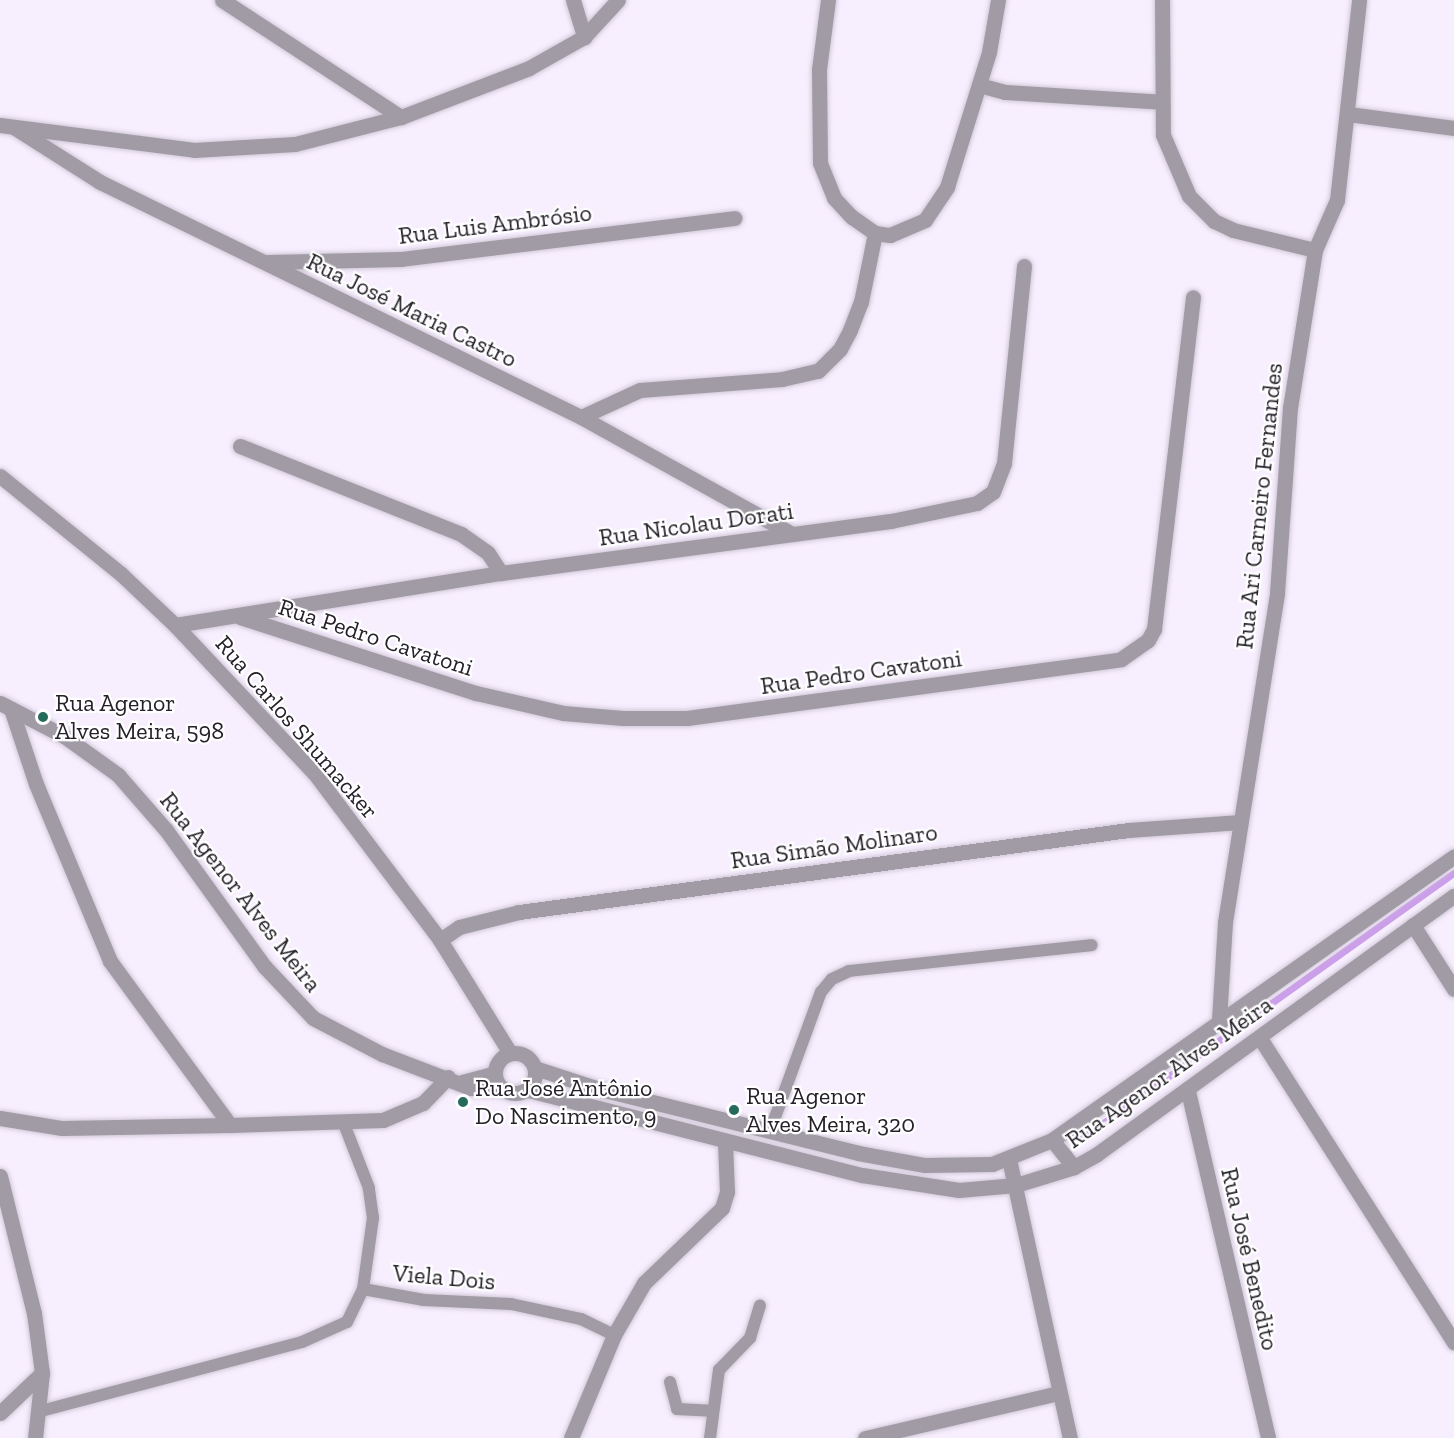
<!DOCTYPE html>
<html>
<head>
<meta charset="utf-8">
<style>
  body { margin:0 }
  #map { position:relative; width:1454px; height:1438px; overflow:hidden; background:#f7eefe; font-family:"Zilla Slab",serif }
  div>[style] { position:absolute }
  .stream>* { height:7px; margin:-3.5px; padding:0 3.5px; transform-origin:3.5px; border-radius:3.5px; background:#cb9fe9 }
  .roads { filter:drop-shadow(0 0 2px #d1c9d8) drop-shadow(0 0 2px #d1c9d8) }
  .lane>* { height:12px; margin:-6px; padding:0 6px; transform-origin:6px; border-radius:6px; background:#a19ba5 }
  .street>* { height:15px; margin:-7.5px; padding:0 7.5px; transform-origin:7.5px; border-radius:7.5px; background:#a19ba5 }
  .street>.ring { margin:-7.5px; padding:0; box-sizing:content-box; background:none; border:15px solid #a19ba5; border-radius:50% }
  .dots>* { width:16px; height:16px; translate:-50% -50%; box-sizing:border-box; border:3px solid #fff; border-radius:50% }
  span { translate:-50% -50%; white-space:nowrap; text-align:center; line-height:1.15; -webkit-text-stroke:4.5px #fff; paint-order:stroke }
  .street-label { font-size:24px; color:#252029 }
  .poi-label { font-size:24px; color:#252029 }
  .left { translate:0 -50%; text-align:left }
</style>
</head>
<body>
<div id="map">
  <div class="stream">
    <i style="left:1082px;top:1138px;width:457px;rotate:-35.5deg"></i>
  </div>
  <div class="roads">
    <div class="lane">
      <i style="left:770px;top:1131px;width:148px;rotate:-69.9deg"></i>
      <i style="left:821px;top:992px;width:17px;rotate:-50deg"></i>
      <i style="left:832px;top:979px;width:19px;rotate:-25deg"></i>
      <i style="left:849px;top:971px;width:244px;rotate:-6.1deg"></i>
      <i style="left:363px;top:1289px;width:62px;rotate:10.2deg"></i>
      <i style="left:424px;top:1300px;width:87px;rotate:2.6deg"></i>
      <i style="left:511px;top:1304px;width:72px;rotate:12.1deg"></i>
      <i style="left:581px;top:1319px;width:37px;rotate:26deg"></i>
      <i style="left:670px;top:1382px;width:28px;rotate:75deg"></i>
      <i style="left:677px;top:1409px;width:34px;rotate:3deg"></i>
      <i style="left:41px;top:1411px;width:270px;rotate:-14.8deg"></i>
      <i style="left:302px;top:1342px;width:49px;rotate:-24deg"></i>
      <i style="left:347px;top:1322px;width:37px;rotate:-64deg"></i>
      <i style="left:363px;top:1289px;width:72px;rotate:-82deg"></i>
      <i style="left:373px;top:1218px;width:30px;rotate:-98deg"></i>
      <i style="left:369px;top:1188px;width:69px;rotate:-111.3deg"></i>
      <i style="left:710px;top:1438px;width:69px;rotate:-82.5deg"></i>
      <i style="left:719px;top:1370px;width:45px;rotate:-45.9deg"></i>
      <i style="left:750px;top:1338px;width:34px;rotate:-73deg"></i>
    </div>
    <div class="street">
      <i style="left:222px;top:0;width:214px;rotate:33.2deg"></i>
      <i style="left:573px;top:0;width:39px;rotate:73deg"></i>
      <i style="left:828px;top:0;width:70px;rotate:97.4deg"></i>
      <i style="left:819px;top:69px;width:94px;rotate:89.4deg"></i>
      <i style="left:820px;top:163px;width:38px;rotate:68deg"></i>
      <i style="left:834px;top:198px;width:26px;rotate:47deg"></i>
      <i style="left:852px;top:217px;width:28px;rotate:35deg"></i>
      <i style="left:875px;top:233px;width:15px;rotate:8deg"></i>
      <i style="left:890px;top:235px;width:38px;rotate:-23deg"></i>
      <i style="left:925px;top:220px;width:40px;rotate:-56deg"></i>
      <i style="left:947px;top:187px;width:141px;rotate:-72.7deg"></i>
      <i style="left:989px;top:52px;width:53px;rotate:-80.2deg"></i>
      <i style="left:1162px;top:0;width:135px;rotate:89.6deg"></i>
      <i style="left:1163px;top:135px;width:66px;rotate:66.9deg"></i>
      <i style="left:1189px;top:196px;width:35px;rotate:45deg"></i>
      <i style="left:1214px;top:221px;width:21px;rotate:25deg"></i>
      <i style="left:1233px;top:230px;width:84px;rotate:13.7deg"></i>
      <i style="left:979px;top:85px;width:27px;rotate:15deg"></i>
      <i style="left:1005px;top:92px;width:157px;rotate:3.6deg"></i>
      <i style="left:1348px;top:114px;width:107px;rotate:7.5deg"></i>
      <i style="left:0;top:125px;width:196px;rotate:7.3deg"></i>
      <i style="left:194px;top:150px;width:101px;rotate:-3.4deg"></i>
      <i style="left:295px;top:144px;width:109px;rotate:-14.3deg"></i>
      <i style="left:401px;top:117px;width:137px;rotate:-20.9deg"></i>
      <i style="left:529px;top:68px;width:63px;rotate:-29.4deg"></i>
      <i style="left:584px;top:37px;width:50px;rotate:-47.4deg"></i>
      <i style="left:15px;top:128px;width:101px;rotate:32.4deg"></i>
      <i style="left:100px;top:182px;width:535px;rotate:26.04deg"></i>
      <i style="left:581px;top:417px;width:239px;rotate:29deg"></i>
      <i style="left:268px;top:262px;width:133px;rotate:-1.3deg"></i>
      <i style="left:401px;top:259px;width:336px;rotate:-7deg"></i>
      <i style="left:581px;top:417px;width:65px;rotate:-24.6deg"></i>
      <i style="left:640px;top:390px;width:142px;rotate:-4.4deg"></i>
      <i style="left:782px;top:379px;width:37px;rotate:-13deg"></i>
      <i style="left:818px;top:371px;width:31px;rotate:-45deg"></i>
      <i style="left:840px;top:349px;width:21px;rotate:-62deg"></i>
      <i style="left:850px;top:330px;width:30px;rotate:-69deg"></i>
      <i style="left:861px;top:302px;width:70px;rotate:-78.5deg"></i>
      <i style="left:240px;top:446px;width:238px;rotate:21.7deg"></i>
      <i style="left:461px;top:534px;width:33px;rotate:35deg"></i>
      <i style="left:488px;top:553px;width:24px;rotate:57deg"></i>
      <i style="left:0;top:476px;width:156px;rotate:39deg"></i>
      <i style="left:121px;top:574px;width:74px;rotate:43.4deg"></i>
      <i style="left:175px;top:625px;width:204px;rotate:46.8deg"></i>
      <i style="left:315px;top:774px;width:208px;rotate:53deg"></i>
      <i style="left:440px;top:940px;width:133px;rotate:58.2deg"></i>
      <i style="left:240px;top:617px;width:248px;rotate:17.9deg"></i>
      <i style="left:476px;top:693px;width:89px;rotate:12.9deg"></i>
      <i style="left:563px;top:713px;width:60px;rotate:4.8deg"></i>
      <i style="left:623px;top:718px;width:64px"></i>
      <i style="left:687px;top:718px;width:438px;rotate:-7.7deg"></i>
      <i style="left:1121px;top:659px;width:33px;rotate:-35deg"></i>
      <i style="left:1148px;top:640px;width:13px;rotate:-61deg"></i>
      <i style="left:1154px;top:629px;width:334px;rotate:-83.3deg"></i>
      <i style="left:175px;top:625px;width:330px;rotate:-9.1deg"></i>
      <i style="left:501px;top:573px;width:393px;rotate:-7.6deg"></i>
      <i style="left:891px;top:521px;width:88px;rotate:-11.8deg"></i>
      <i style="left:977px;top:503px;width:19px;rotate:-35deg"></i>
      <i style="left:993px;top:492px;width:31px;rotate:-69deg"></i>
      <i style="left:1004px;top:463px;width:198px;rotate:-84.2deg"></i>
      <i style="left:0;top:703px;width:72px;rotate:27.3deg"></i>
      <i style="left:64px;top:736px;width:67px;rotate:35.8deg"></i>
      <i style="left:118px;top:775px;width:73px;rotate:48.9deg"></i>
      <i style="left:166px;top:830px;width:168px;rotate:54.2deg"></i>
      <i style="left:264px;top:966px;width:71px;rotate:46.7deg"></i>
      <i style="left:313px;top:1018px;width:78px;rotate:27.6deg"></i>
      <i style="left:382px;top:1054px;width:95px;rotate:20.9deg"></i>
      <i style="left:471px;top:1088px;width:32px;rotate:2deg"></i>
      <i style="left:11px;top:709px;width:79px;rotate:71.6deg"></i>
      <i style="left:36px;top:784px;width:192px;rotate:67.3deg"></i>
      <i style="left:110px;top:961px;width:203px;rotate:53.8deg"></i>
      <i style="left:230px;top:1125px;width:153px;rotate:-1.9deg"></i>
      <i style="left:383px;top:1120px;width:43px;rotate:-23deg"></i>
      <i style="left:423px;top:1103px;width:36px;rotate:-46deg"></i>
      <i style="left:1413px;top:925px;width:76px;rotate:57.4deg"></i>
      <i style="left:440px;top:940px;width:23px;rotate:-34deg"></i>
      <i style="left:459px;top:927px;width:62px;rotate:-14deg"></i>
      <i style="left:519px;top:912px;width:615px;rotate:-7.66deg"></i>
      <i style="left:1129px;top:830px;width:111px;rotate:-4.1deg"></i>
      <i style="left:1219px;top:1020px;width:98px;rotate:-86.5deg"></i>
      <i style="left:1225px;top:922px;width:333px;rotate:-81deg"></i>
      <i style="left:1277px;top:593px;width:185px;rotate:-86deg"></i>
      <i style="left:1290px;top:408px;width:160px;rotate:-81deg"></i>
      <i style="left:1315px;top:250px;width:55px;rotate:-66.3deg"></i>
      <i style="left:1337px;top:200px;width:201px;rotate:-83.7deg"></i>
      <i style="left:1260px;top:1038px;width:361px;rotate:57.5deg"></i>
      <i class="ring" style="left:495px;top:1053px;width:25px;height:25px"></i>
      <i style="left:535px;top:1068px;width:64px;rotate:18.2deg"></i>
      <i style="left:596px;top:1088px;width:270px;rotate:13.9deg"></i>
      <i style="left:858px;top:1153px;width:68px;rotate:10.2deg"></i>
      <i style="left:925px;top:1165px;width:67px;rotate:-0.9deg"></i>
      <i style="left:992px;top:1164px;width:65px;rotate:-21.8deg"></i>
      <i style="left:1052px;top:1140px;width:492px;rotate:-35.2deg"></i>
      <i style="left:462px;top:1082px;width:34px;rotate:-15deg"></i>
      <i style="left:528px;top:1090px;width:345px;rotate:14.3deg"></i>
      <i style="left:862px;top:1175px;width:98px;rotate:8.8deg"></i>
      <i style="left:959px;top:1190px;width:57px;rotate:-5deg"></i>
      <i style="left:1016px;top:1185px;width:61px;rotate:-17.2deg"></i>
      <i style="left:1074px;top:1167px;width:26px;rotate:-29deg"></i>
      <i style="left:1097px;top:1154px;width:440px;rotate:-35.9deg"></i>
      <i style="left:1188px;top:1091px;width:356px;rotate:77deg"></i>
      <i style="left:0;top:1118px;width:63px;rotate:9.2deg"></i>
      <i style="left:62px;top:1128px;width:168px;rotate:-1deg"></i>
      <i style="left:1052px;top:1140px;width:35px;rotate:51deg"></i>
      <i style="left:1009px;top:1159px;width:286px;rotate:77.7deg"></i>
      <i style="left:0;top:1176px;width:141px;rotate:76.1deg"></i>
      <i style="left:34px;top:1313px;width:61px;rotate:82.4deg"></i>
      <i style="left:42px;top:1373px;width:65px;rotate:96.1deg"></i>
      <i style="left:0;top:1413px;width:58px;rotate:-43.6deg"></i>
      <i style="left:571px;top:1438px;width:112px;rotate:-67.3deg"></i>
      <i style="left:614px;top:1335px;width:60px;rotate:-60deg"></i>
      <i style="left:644px;top:1283px;width:108px;rotate:-43.9deg"></i>
      <i style="left:722px;top:1208px;width:17px;rotate:-73deg"></i>
      <i style="left:727px;top:1192px;width:49px;rotate:-92.3deg"></i>
      <i style="left:865px;top:1438px;width:199px;rotate:-13.1deg"></i>
    </div>
  </div>
  <div class="dots">
    <i style="left:43px;top:717px;background:#266a5b"></i>
    <i style="left:463px;top:1102px;background:#266a5b"></i>
    <i style="left:734px;top:1110px;background:#266a5b"></i>
  </div>
  <div class="street-label">
    <span style="left:495px;top:224px;rotate:-7deg">Rua Luis Ambrósio</span>
    <span style="left:412px;top:310px;rotate:26deg">Rua José Maria Castro</span>
    <span style="left:1259px;top:506px;rotate:-84deg">Rua Ari Carneiro Fernandes</span>
    <span style="left:696px;top:524px;rotate:-8deg">Rua Nicolau Dorati</span>
    <span style="left:376px;top:637px;rotate:18deg">Rua Pedro Cavatoni</span>
    <span style="left:861px;top:672px;rotate:-8deg">Rua Pedro Cavatoni</span>
    <span style="left:297px;top:727px;rotate:49deg">Rua Carlos Shumacker</span>
    <span style="left:834px;top:846px;rotate:-8deg">Rua Simão Molinaro</span>
    <span style="left:241px;top:892px;rotate:52deg">Rua Agenor Alves Meira</span>
    <span style="left:1169px;top:1072px;rotate:-35deg">Rua Agenor Alves Meira</span>
    <span style="left:1250px;top:1259px;rotate:77deg">Rua José Benedito</span>
    <span style="left:444px;top:1277px;rotate:5deg">Viela Dois</span>
  </div>
  <div class="poi-label">
    <span class="left" style="left:55px;top:717px">Rua Agenor<br>Alves Meira, 598</span>
    <span class="left" style="left:475px;top:1102px">Rua José Antônio<br>Do Nascimento, 9</span>
    <span class="left" style="left:746px;top:1110px">Rua Agenor<br>Alves Meira, 320</span>
  </div>
</div>
</body>
</html>
